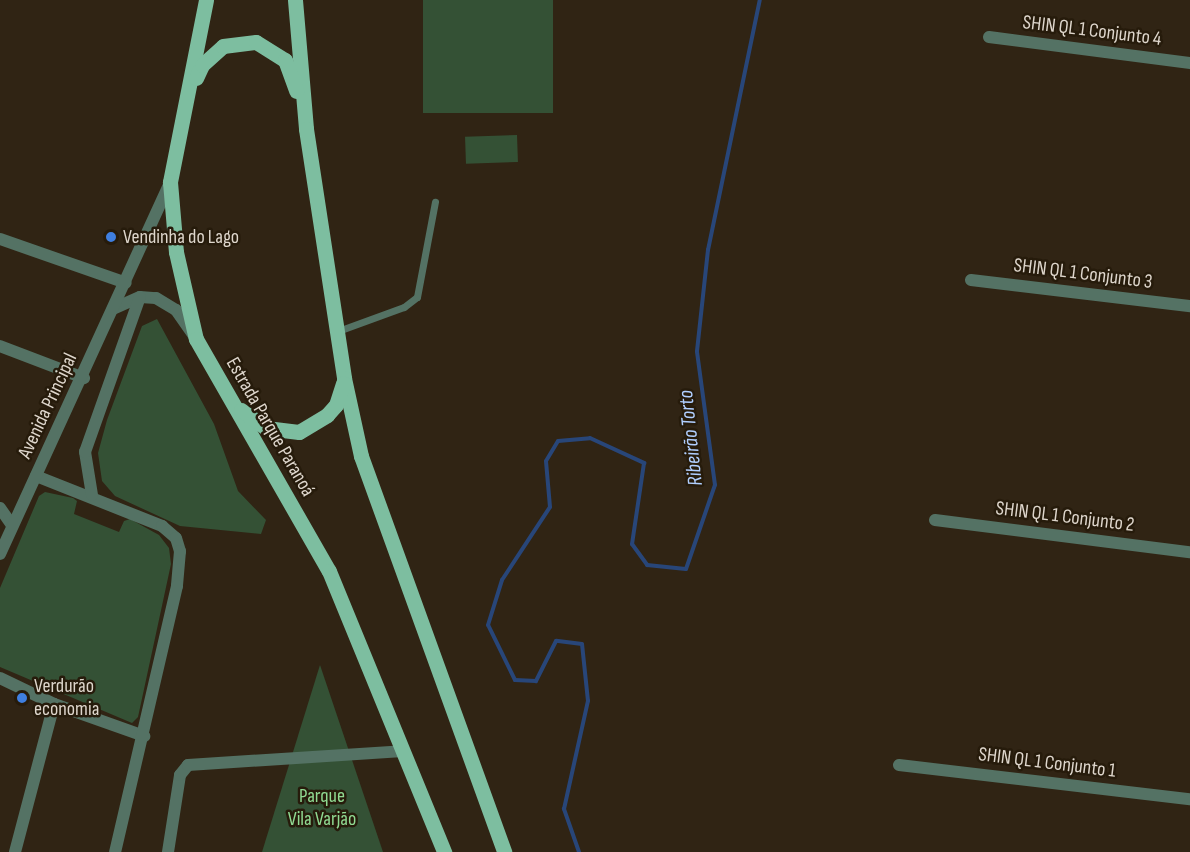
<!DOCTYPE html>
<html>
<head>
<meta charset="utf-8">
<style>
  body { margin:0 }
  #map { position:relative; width:1190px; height:852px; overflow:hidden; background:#302414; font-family:"Sofia Sans Condensed",sans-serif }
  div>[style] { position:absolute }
  .green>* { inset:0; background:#345135; transform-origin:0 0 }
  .stream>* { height:4px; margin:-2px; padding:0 2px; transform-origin:2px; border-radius:2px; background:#284679 }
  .service>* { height:7px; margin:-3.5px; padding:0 3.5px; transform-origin:3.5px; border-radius:3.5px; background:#547264 }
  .minor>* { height:12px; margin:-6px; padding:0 6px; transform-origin:6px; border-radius:6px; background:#547264 }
  .tertiary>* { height:12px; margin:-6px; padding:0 6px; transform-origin:6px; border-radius:6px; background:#547264 }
  .primary>* { height:15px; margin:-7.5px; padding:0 7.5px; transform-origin:7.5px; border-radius:7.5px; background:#7dbea0 }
  .dots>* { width:16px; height:16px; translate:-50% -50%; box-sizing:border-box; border:3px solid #261b0b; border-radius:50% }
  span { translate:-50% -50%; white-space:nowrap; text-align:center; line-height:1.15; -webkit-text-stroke:5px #261b0b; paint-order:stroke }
  .street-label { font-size:20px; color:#ded6cc }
  .poi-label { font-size:20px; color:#ded6cc }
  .left { translate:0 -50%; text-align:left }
  .park-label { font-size:20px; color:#90da92 }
  .water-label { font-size:21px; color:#b1cfff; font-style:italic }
</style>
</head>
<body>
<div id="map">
  <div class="green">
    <i style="left:423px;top:0;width:130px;height:113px"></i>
    <i style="left:517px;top:135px;width:27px;height:52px;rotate:88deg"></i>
    <i style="clip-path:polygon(157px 319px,214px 424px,238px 491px,266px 520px,261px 534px,180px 526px,115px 496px,102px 481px,98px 453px,107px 420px,142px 326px)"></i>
    <i style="clip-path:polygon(45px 492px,73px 498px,77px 501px,74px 514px,119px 532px,124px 521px,130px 519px,159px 535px,169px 548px,171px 564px,138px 717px,132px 723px,0 667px,0 588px,39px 496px)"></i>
    <i style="clip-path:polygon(320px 665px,383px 852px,262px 852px)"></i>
  </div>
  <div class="stream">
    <i style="left:579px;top:852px;width:46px;rotate:-109.2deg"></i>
    <i style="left:564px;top:809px;width:111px;rotate:-77.5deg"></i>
    <i style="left:588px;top:701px;width:57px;rotate:-96deg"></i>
    <i style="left:582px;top:644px;width:26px;rotate:-173deg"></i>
    <i style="left:556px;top:641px;width:45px;rotate:116.6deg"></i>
    <i style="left:536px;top:681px;width:21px;rotate:-177deg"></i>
    <i style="left:515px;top:680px;width:61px;rotate:-116.1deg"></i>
    <i style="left:488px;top:625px;width:47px;rotate:-72.7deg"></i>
    <i style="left:502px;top:580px;width:87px;rotate:-56.7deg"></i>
    <i style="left:550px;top:507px;width:46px;rotate:-95deg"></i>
    <i style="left:546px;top:461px;width:23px;rotate:-59deg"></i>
    <i style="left:558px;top:441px;width:32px;rotate:-5deg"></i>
    <i style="left:590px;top:438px;width:60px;rotate:24.8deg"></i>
    <i style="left:644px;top:463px;width:82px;rotate:98.4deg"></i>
    <i style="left:632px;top:544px;width:26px;rotate:54deg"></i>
    <i style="left:647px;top:565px;width:39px;rotate:6deg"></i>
    <i style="left:686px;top:569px;width:89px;rotate:-71deg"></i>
    <i style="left:715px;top:485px;width:135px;rotate:-97.7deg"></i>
    <i style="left:697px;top:351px;width:102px;rotate:-83.8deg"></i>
    <i style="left:708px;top:250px;width:255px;rotate:-78.3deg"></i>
  </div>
  <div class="service">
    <i style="left:338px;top:331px;width:70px;rotate:-20deg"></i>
    <i style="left:404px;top:307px;width:16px;rotate:-38deg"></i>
    <i style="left:417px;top:297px;width:97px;rotate:-79.3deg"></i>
  </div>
  <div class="minor">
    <i style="left:989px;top:37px;width:203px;rotate:7.4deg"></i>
    <i style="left:0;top:239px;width:133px;rotate:19.2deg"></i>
    <i style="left:971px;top:280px;width:221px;rotate:6.8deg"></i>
    <i style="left:0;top:346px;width:90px;rotate:20.9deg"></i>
    <i style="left:0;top:508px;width:21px;rotate:55deg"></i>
    <i style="left:935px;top:520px;width:257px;rotate:7.2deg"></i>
    <i style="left:0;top:678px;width:60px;rotate:25.7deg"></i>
    <i style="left:54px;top:704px;width:96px;rotate:19.6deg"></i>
    <i style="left:899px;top:765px;width:293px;rotate:6.7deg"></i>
    <i style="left:15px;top:852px;width:153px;rotate:-75.2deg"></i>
    <i style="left:168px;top:852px;width:78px;rotate:-81.1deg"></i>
    <i style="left:180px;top:775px;width:13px;rotate:-51deg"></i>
    <i style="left:188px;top:765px;width:215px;rotate:-3.7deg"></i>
  </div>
  <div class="tertiary">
    <i style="left:115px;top:308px;width:27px;rotate:-24deg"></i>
    <i style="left:140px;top:297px;width:16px;rotate:4deg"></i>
    <i style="left:156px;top:298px;width:23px;rotate:31deg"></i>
    <i style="left:176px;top:310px;width:32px;rotate:55deg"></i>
    <i style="left:36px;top:476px;width:136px;rotate:21.6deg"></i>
    <i style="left:162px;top:526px;width:18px;rotate:41deg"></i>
    <i style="left:176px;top:538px;width:14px;rotate:73deg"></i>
    <i style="left:180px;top:551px;width:35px;rotate:95deg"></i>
    <i style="left:177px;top:586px;width:273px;rotate:103.1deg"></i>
    <i style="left:92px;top:495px;width:44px;rotate:-99.2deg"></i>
    <i style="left:85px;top:452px;width:164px;rotate:-70.5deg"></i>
    <i style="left:0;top:554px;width:408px;rotate:-65.4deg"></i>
  </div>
  <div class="primary">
    <i style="left:206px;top:0;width:186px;rotate:101.2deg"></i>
    <i style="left:170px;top:182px;width:70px;rotate:85.1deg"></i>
    <i style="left:176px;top:252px;width:89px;rotate:77.1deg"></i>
    <i style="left:196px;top:339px;width:267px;rotate:60.2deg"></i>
    <i style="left:329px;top:571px;width:304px;rotate:67.7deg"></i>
    <i style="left:295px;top:0;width:129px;rotate:85.1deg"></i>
    <i style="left:306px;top:129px;width:252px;rotate:81.3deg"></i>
    <i style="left:344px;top:378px;width:80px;rotate:77.7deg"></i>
    <i style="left:361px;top:456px;width:421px;rotate:70.1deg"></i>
    <i style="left:196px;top:78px;width:14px;rotate:-65deg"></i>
    <i style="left:202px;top:65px;width:28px;rotate:-42deg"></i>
    <i style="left:223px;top:46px;width:33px;rotate:-7deg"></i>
    <i style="left:256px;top:42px;width:34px;rotate:32deg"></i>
    <i style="left:285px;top:60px;width:33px;rotate:70deg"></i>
    <i style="left:241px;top:410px;width:31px;rotate:36deg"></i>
    <i style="left:266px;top:428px;width:33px;rotate:7deg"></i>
    <i style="left:299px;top:432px;width:33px;rotate:-31deg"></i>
    <i style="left:327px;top:415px;width:13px;rotate:-48deg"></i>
    <i style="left:336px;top:405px;width:23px;rotate:-72deg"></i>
  </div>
  <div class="dots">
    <i style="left:111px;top:237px;background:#3f7fe0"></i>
    <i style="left:22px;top:698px;background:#3f7fe0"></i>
  </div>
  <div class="street-label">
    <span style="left:1092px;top:31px;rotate:7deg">SHIN QL 1 Conjunto 4</span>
    <span style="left:1083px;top:274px;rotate:7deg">SHIN QL 1 Conjunto 3</span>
    <span style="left:48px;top:406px;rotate:-65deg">Avenida Principal</span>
    <span style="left:270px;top:427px;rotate:60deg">Estrada Parque Paranoá</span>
    <span style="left:1065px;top:517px;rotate:7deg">SHIN QL 1 Conjunto 2</span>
    <span style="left:1047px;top:763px;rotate:7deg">SHIN QL 1 Conjunto 1</span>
  </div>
  <div class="poi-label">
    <span class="left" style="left:123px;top:237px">Vendinha do Lago</span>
    <span class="left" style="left:34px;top:698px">Verdurão<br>economia</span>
  </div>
  <div class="park-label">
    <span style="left:322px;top:808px">Parque<br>Vila Varjão</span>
  </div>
  <div class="water-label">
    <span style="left:691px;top:438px;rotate:-96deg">Ribeirão Torto</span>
  </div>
</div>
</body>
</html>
